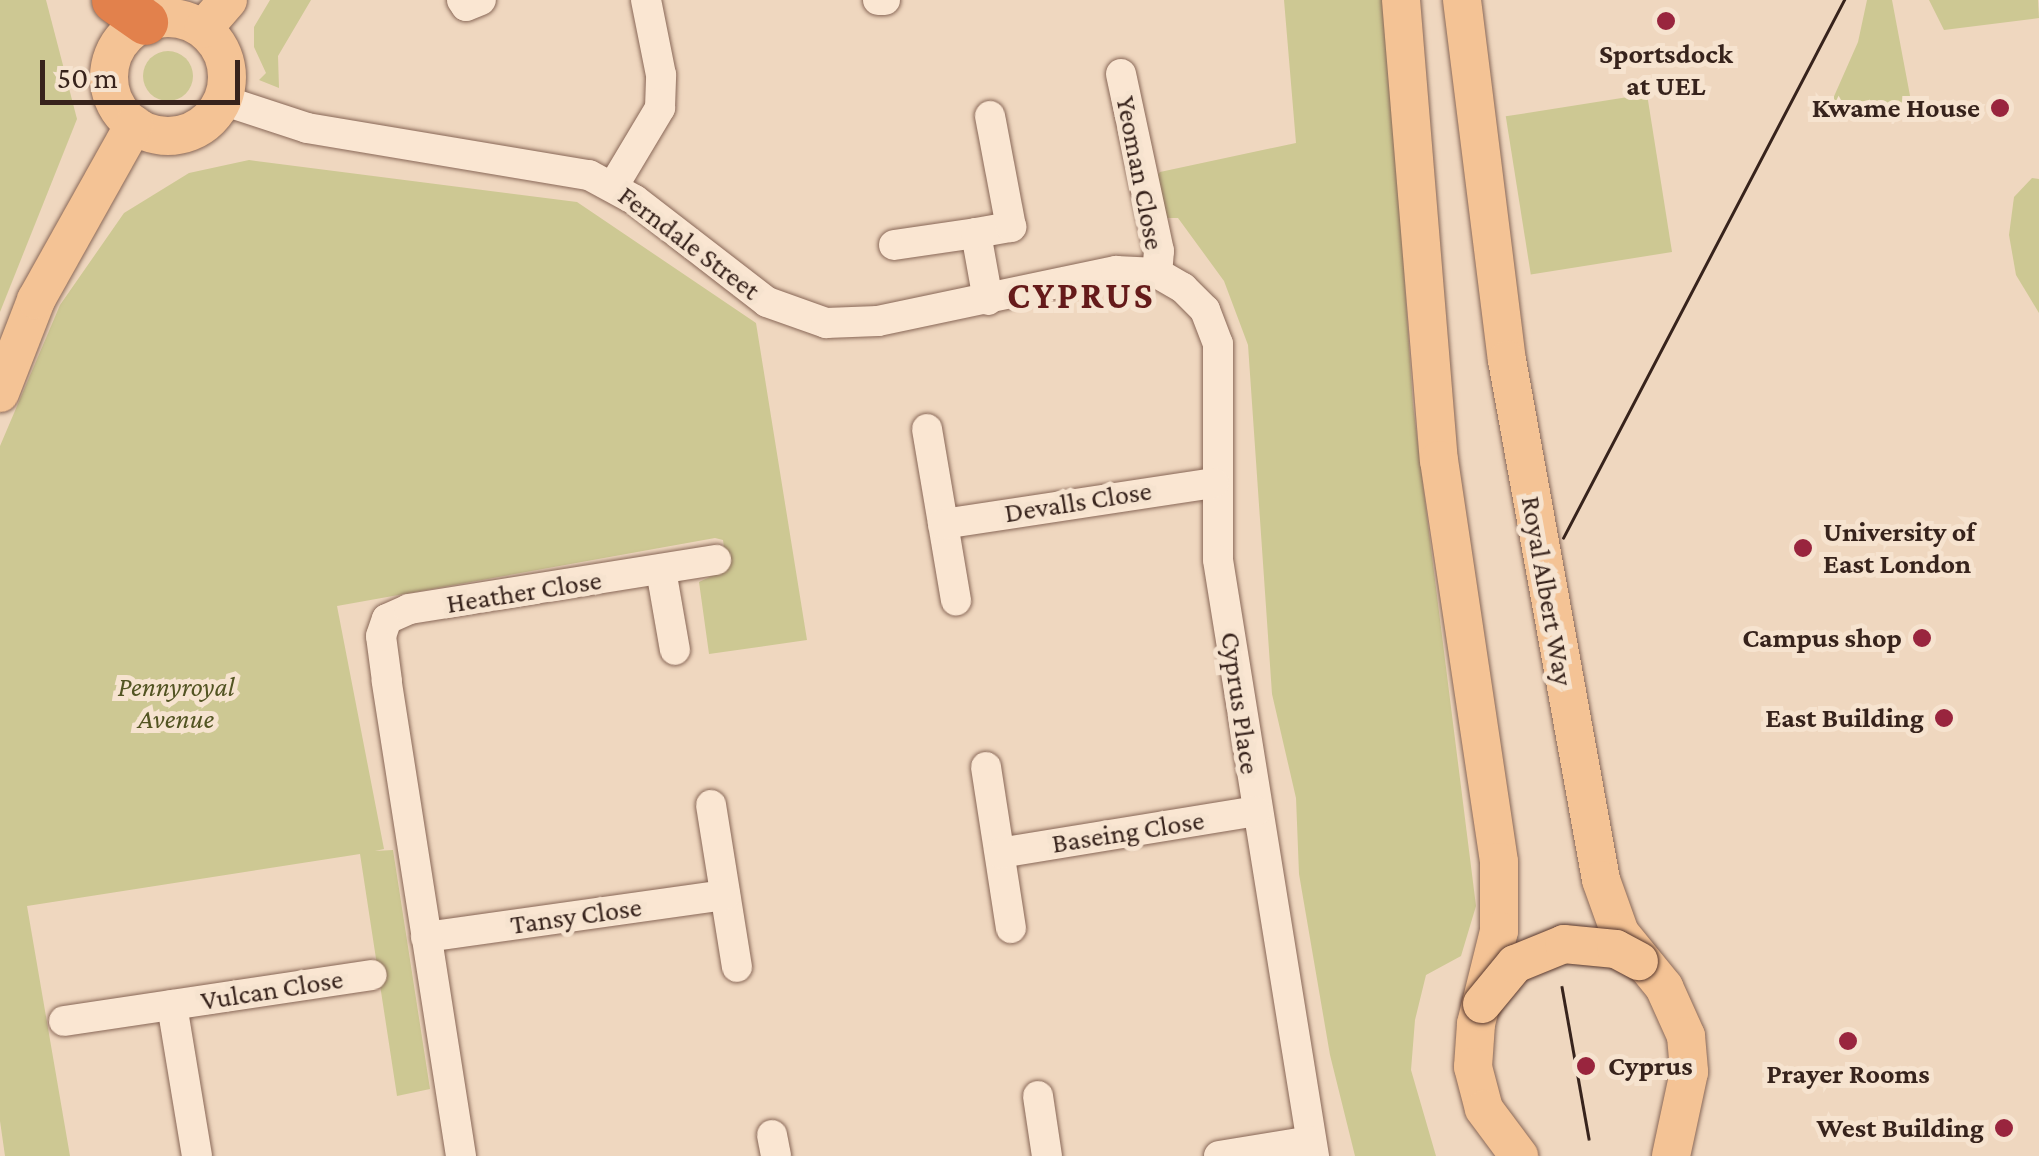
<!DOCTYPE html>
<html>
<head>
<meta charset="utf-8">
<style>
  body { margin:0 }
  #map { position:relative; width:2039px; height:1156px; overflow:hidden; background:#efd7bf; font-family:"Crimson Pro",serif }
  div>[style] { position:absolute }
  .green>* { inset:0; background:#cdc893; transform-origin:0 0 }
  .round { border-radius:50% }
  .roads { filter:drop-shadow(0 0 2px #886757) drop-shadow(0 0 2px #886757) }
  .minor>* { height:30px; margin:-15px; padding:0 15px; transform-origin:15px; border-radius:15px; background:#fae6d2 }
  .major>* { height:38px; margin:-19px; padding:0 19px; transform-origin:19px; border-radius:19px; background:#f4c395 }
  .major>.ring { margin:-19px; padding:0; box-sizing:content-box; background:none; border:38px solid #f4c395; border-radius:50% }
  .highway>* { height:45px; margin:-22.5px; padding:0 22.5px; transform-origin:22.5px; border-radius:22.5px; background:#e2814c }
  .tram>* { height:2.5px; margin:-1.25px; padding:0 1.25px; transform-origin:1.25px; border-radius:1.25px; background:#37231c }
  .bridges { filter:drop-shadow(0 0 2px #56362c) drop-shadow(0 0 2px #56362c) }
  .major-bridge>* { height:38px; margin:-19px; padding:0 19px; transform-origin:19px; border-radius:19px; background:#f4c395 }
  .dots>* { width:28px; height:28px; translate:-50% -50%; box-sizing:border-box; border:5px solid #f6e3cf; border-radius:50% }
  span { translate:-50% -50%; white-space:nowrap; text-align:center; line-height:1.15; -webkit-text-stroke:10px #f6e3cf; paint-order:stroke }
  .poi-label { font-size:28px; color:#37231c; font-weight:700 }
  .right { translate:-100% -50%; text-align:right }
  .left { translate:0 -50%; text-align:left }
  .street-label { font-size:28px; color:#37231c }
  .park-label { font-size:28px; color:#525422; font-style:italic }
  .district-label { font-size:38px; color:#651a1a; font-weight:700; letter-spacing:2.5px }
  .scale { position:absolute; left:40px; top:60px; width:200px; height:45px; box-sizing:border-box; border:5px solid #37231c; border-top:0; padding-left:12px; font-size:30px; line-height:35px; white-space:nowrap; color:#37231c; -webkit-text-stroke:8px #f6e3cf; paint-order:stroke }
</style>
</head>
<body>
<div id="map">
  <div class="green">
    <i style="clip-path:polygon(0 0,46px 0,77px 119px,0 312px)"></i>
    <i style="clip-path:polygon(270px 0,311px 0,278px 56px,279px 88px,259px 80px,266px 73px,254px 47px,254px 27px)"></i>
    <i style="clip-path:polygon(1284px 0,1386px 0,1413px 405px,1476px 906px,1461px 956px,1426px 975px,1415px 1020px,1411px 1070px,1436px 1156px,1355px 1156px,1330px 1055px,1299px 874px,1296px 798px,1272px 694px,1248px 345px,1224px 281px,1178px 218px,1162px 218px,1154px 180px,1160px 172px,1296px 143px)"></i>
    <i style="clip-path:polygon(1867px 0,1892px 0,1911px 101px,1824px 119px,1858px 42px)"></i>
    <i style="clip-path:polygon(1929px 0,2038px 0,2039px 18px,1944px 30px)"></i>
    <i class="round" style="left:143px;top:51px;width:50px;height:50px"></i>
    <i style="left:1647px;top:94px;width:160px;height:143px;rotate:81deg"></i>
    <i style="clip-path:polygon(249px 160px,577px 202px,756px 323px,807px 640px,709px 654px,699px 582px,727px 569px,723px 540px,715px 538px,337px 606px,384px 849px,375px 851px,393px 850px,430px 1089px,397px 1096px,360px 854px,27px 906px,70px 1156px,5px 1156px,0 1121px,0 446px,60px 305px,124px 213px,189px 173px)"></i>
    <i style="clip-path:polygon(2032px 178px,2039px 179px,2039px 313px,2016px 275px,2009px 235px,2014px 197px)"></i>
  </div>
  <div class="roads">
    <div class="minor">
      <i style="left:462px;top:0;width:7px;rotate:56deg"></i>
      <i style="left:466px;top:6px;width:16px;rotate:-22deg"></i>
      <i style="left:878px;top:0;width:7px"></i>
      <i style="left:1121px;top:74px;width:181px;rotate:77.9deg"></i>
      <i style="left:1159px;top:251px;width:22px;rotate:95deg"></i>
      <i style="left:222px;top:100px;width:89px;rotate:18.2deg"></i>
      <i style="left:307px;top:128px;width:286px;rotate:9.5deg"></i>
      <i style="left:589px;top:175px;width:52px;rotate:28.5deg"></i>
      <i style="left:635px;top:200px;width:167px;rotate:37.7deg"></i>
      <i style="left:767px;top:302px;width:63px;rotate:19.6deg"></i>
      <i style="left:826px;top:323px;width:52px;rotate:-2.2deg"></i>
      <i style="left:878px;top:321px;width:243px;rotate:-11.9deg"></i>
      <i style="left:1116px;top:271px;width:41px;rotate:2.8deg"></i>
      <i style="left:1157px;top:273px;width:30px;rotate:30deg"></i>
      <i style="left:1183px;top:288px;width:31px;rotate:45deg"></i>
      <i style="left:1205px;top:310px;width:36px;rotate:69deg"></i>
      <i style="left:1218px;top:344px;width:216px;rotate:90deg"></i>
      <i style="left:1218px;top:560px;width:604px;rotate:80.85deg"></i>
      <i style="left:614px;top:185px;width:90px;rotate:-59.1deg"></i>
      <i style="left:660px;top:108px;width:33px;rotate:-88deg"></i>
      <i style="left:661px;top:75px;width:76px;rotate:-101.3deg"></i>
      <i style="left:894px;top:245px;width:83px;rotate:-8.3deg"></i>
      <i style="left:988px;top:300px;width:68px;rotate:-100.2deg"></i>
      <i style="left:976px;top:233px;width:36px;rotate:-10deg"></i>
      <i style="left:1011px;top:227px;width:113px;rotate:-100.7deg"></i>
      <i style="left:927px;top:429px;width:174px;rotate:80.4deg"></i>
      <i style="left:943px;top:524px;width:274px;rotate:-8.6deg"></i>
      <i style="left:661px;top:570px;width:81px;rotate:80.1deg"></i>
      <i style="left:986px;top:767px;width:163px;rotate:81.2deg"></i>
      <i style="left:711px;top:805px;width:164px;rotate:80.9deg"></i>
      <i style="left:1000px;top:853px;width:259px;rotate:-9.3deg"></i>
      <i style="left:426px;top:937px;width:302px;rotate:-8deg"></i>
      <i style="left:172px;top:1005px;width:153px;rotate:80.6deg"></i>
      <i style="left:64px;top:1021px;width:311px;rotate:-8.5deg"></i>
      <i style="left:1038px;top:1096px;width:61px;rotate:81.5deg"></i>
      <i style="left:772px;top:1135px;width:21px;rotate:79deg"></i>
      <i style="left:461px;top:1156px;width:481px;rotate:-98.9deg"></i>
      <i style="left:387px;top:681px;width:45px;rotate:-97.6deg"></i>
      <i style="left:381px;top:636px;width:18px;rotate:-71deg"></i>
      <i style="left:387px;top:619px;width:24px;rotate:-24deg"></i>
      <i style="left:409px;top:609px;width:311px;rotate:-9.1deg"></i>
      <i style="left:1219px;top:1156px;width:93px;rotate:-9.3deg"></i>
    </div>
    <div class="major">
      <i style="left:1401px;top:0;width:462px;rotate:85.3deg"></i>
      <i style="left:1439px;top:460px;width:406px;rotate:81.5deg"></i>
      <i style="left:1499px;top:862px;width:69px;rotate:90deg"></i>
      <i style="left:1499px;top:931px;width:96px;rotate:103.9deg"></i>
      <i style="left:1476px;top:1024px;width:43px;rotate:94deg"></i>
      <i style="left:1473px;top:1067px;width:43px;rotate:75.3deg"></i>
      <i style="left:1484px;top:1109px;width:59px;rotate:53.3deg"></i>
      <i style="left:1462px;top:0;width:363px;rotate:82.9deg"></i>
      <i style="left:1507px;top:360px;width:528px;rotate:79.75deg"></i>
      <i style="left:1601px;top:880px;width:56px;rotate:70.3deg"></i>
      <i style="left:1620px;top:933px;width:70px;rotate:50.8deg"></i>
      <i style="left:1664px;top:987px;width:54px;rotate:65.8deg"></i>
      <i style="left:1686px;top:1036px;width:36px;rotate:85deg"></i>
      <i style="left:1689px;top:1072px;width:86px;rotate:102.1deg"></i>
      <i class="ring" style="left:109px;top:18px;width:80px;height:80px"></i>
      <i style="left:203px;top:29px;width:38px;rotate:-49deg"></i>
      <i style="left:0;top:393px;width:100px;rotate:-68.8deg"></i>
      <i style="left:36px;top:300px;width:201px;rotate:-60.8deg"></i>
    </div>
    <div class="highway">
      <i style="left:114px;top:0;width:38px;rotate:35deg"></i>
    </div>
  </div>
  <div class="tram">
    <i style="left:1563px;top:538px;width:607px;rotate:-62.42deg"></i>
    <i style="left:1562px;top:987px;width:154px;rotate:79.9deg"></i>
  </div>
  <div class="bridges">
    <div class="major-bridge">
      <i style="left:1482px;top:1004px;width:52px;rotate:-50.5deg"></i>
      <i style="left:1515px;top:964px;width:53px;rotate:-22.2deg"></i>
      <i style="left:1564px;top:944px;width:52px;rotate:5.5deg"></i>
      <i style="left:1616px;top:949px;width:26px;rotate:28deg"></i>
    </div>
  </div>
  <div class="dots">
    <i style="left:1666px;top:21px;background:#99253e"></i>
    <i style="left:2000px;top:108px;background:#99253e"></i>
    <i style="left:1803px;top:548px;background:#99253e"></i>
    <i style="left:1922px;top:638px;background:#99253e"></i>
    <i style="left:1944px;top:718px;background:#99253e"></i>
    <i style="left:1848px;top:1041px;background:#99253e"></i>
    <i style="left:1586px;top:1066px;background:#99253e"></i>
    <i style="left:2004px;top:1128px;background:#99253e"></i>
  </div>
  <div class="poi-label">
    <span style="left:1666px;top:70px">Sportsdock<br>at UEL</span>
    <span class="right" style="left:1980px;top:108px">Kwame House</span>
    <span class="left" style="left:1823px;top:548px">University of<br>East London</span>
    <span class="right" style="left:1902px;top:638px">Campus shop</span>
    <span class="right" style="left:1924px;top:718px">East Building</span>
    <span class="left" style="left:1608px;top:1066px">Cyprus</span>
    <span style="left:1848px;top:1074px">Prayer Rooms</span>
    <span class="right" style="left:1984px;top:1128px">West Building</span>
  </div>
  <div class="street-label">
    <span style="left:1140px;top:173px;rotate:79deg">Yeoman Close</span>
    <span style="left:689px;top:243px;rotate:37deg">Ferndale Street</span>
    <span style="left:1078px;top:502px;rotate:-9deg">Devalls Close</span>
    <span style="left:1547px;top:591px;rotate:80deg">Royal Albert Way</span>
    <span style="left:524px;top:592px;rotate:-9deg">Heather Close</span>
    <span style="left:1240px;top:703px;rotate:82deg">Cyprus Place</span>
    <span style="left:1128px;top:832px;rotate:-9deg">Baseing Close</span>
    <span style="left:576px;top:916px;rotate:-8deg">Tansy Close</span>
    <span style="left:272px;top:990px;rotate:-9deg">Vulcan Close</span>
  </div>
  <div class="park-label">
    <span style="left:176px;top:703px">Pennyroyal<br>Avenue</span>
  </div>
  <div class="district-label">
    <span style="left:1081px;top:296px">CYPRUS</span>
  </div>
  <div class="scale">50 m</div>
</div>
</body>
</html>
